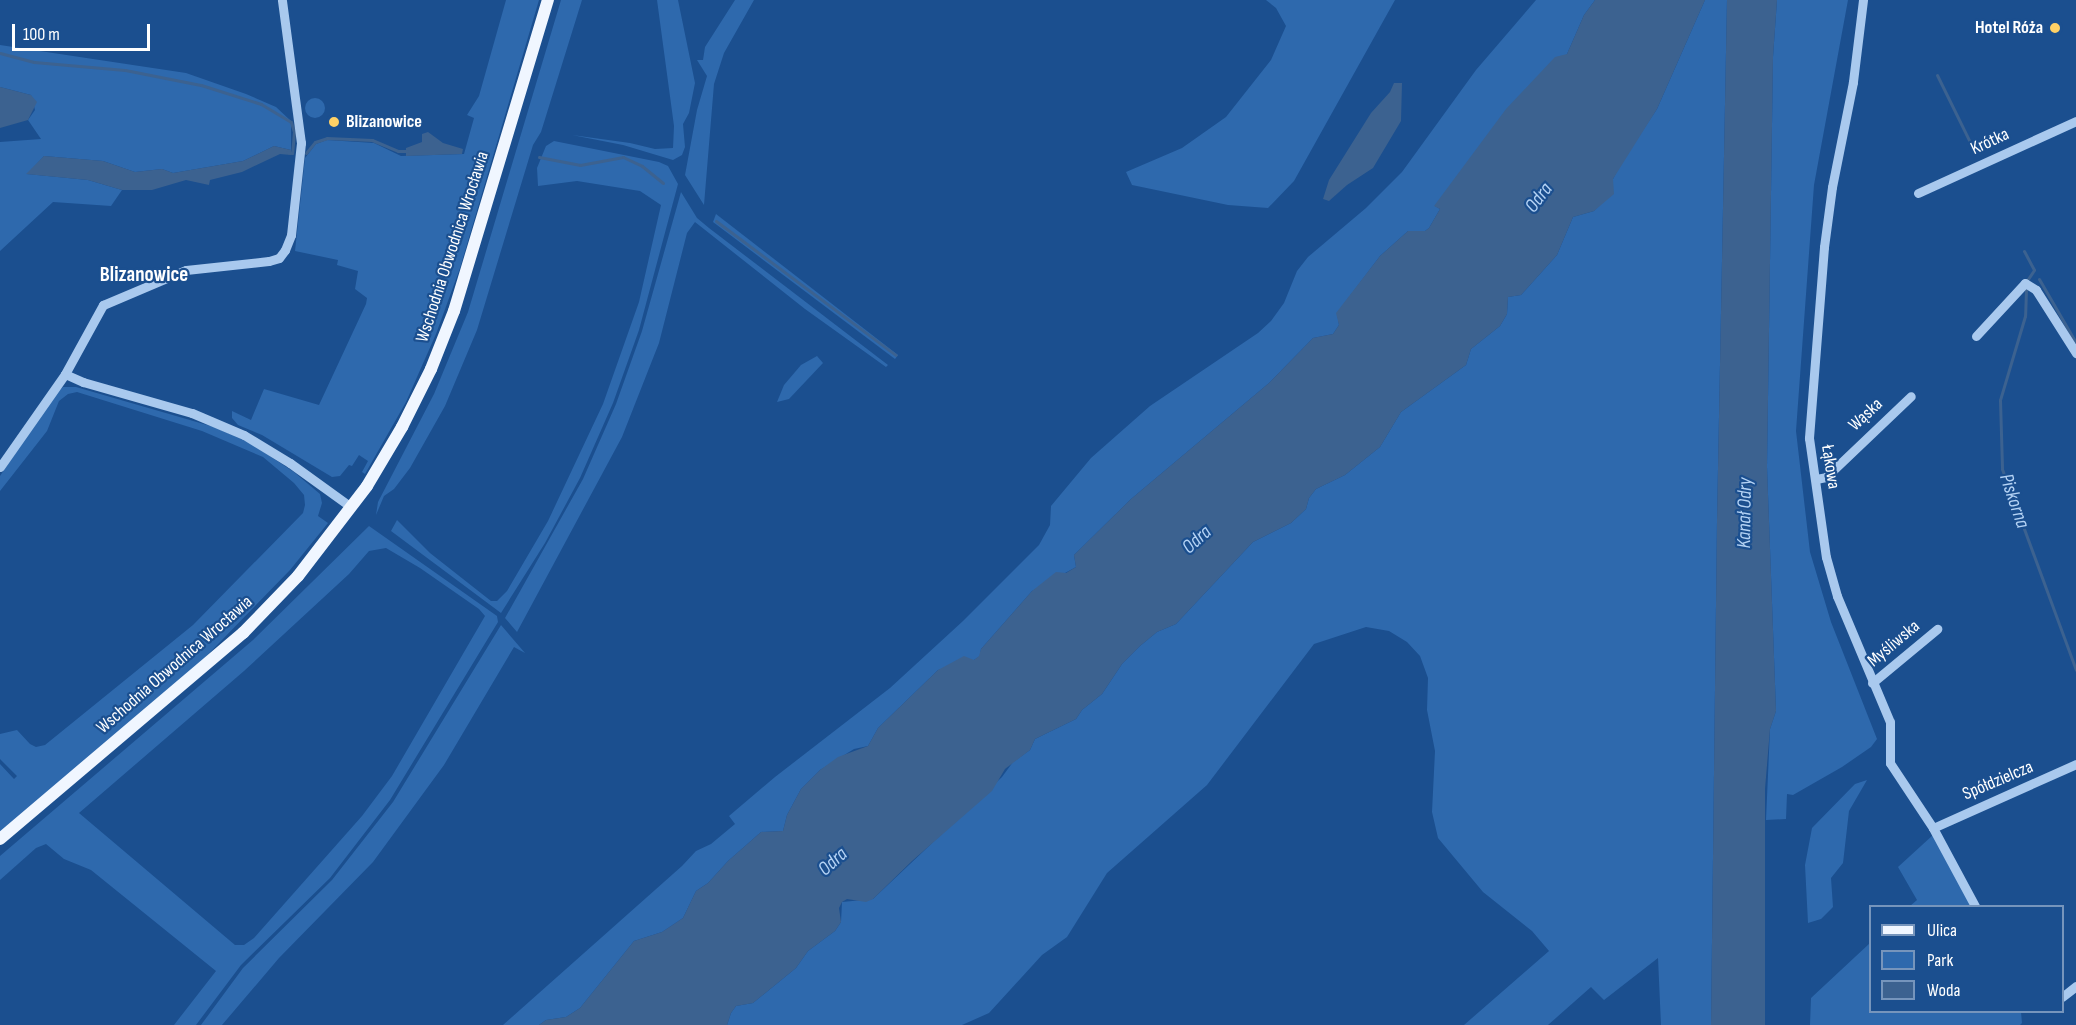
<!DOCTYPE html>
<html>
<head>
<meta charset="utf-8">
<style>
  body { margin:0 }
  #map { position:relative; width:2076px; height:1025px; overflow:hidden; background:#1b4f8f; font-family:"Sofia Sans Condensed",sans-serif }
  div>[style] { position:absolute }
  .green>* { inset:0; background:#2e69ad }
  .round { border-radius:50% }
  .water>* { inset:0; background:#3c6290 }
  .stream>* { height:3px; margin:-1.5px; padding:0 1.5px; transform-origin:1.5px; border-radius:1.5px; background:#3c6290 }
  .minor>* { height:9px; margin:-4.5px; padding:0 4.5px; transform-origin:4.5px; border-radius:4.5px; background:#a9c9ee }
  .major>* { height:12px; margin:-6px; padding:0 6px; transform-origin:6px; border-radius:6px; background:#f0f6ff }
  .dots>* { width:16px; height:16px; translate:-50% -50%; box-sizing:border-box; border:3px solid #1b4f8f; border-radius:50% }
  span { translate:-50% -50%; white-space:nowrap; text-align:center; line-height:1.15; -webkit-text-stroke:4.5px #1b4f8f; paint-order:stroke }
  .poi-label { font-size:18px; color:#fff; font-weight:700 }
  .right { translate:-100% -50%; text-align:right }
  .left { translate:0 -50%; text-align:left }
  .street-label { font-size:18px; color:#fff }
  .water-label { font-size:20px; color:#b5d3f5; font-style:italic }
  .quarter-label { font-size:21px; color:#fff; font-weight:700 }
  .legend { position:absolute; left:1869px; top:905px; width:195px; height:108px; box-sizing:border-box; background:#1b4f8f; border:2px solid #7695bc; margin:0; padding:8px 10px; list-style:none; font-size:18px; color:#fff }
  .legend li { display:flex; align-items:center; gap:12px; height:30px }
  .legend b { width:30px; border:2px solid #7695bc }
  .scale { position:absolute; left:12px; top:24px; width:138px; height:27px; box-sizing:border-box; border:3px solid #fff; border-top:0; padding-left:8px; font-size:18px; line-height:21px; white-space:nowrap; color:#fff; -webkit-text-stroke:4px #1b4f8f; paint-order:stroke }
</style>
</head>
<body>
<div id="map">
  <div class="green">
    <i style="clip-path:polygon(506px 0,539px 0,460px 268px,436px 334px,406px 402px,365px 474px,362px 472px,368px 461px,359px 455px,352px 466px,349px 465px,340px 476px,332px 477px,262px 435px,238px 425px,232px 418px,232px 411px,251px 420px,264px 389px,319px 405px,366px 304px,367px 298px,355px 289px,358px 271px,337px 265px,338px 260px,295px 251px,305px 158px,316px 144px,327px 140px,374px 143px,401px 156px,464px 154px,474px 118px,467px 115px,479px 96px)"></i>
    <i style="clip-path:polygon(561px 0,582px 0,541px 132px,533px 145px,477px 330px,445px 406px,410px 468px,394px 489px,384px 496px,376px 515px,378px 502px,434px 394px,468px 312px)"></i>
    <i style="clip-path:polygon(657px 0,678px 0,695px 83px,689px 113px,683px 124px,685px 147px,682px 155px,673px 160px,623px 145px,572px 135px,630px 143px,655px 149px,673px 148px,674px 126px)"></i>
    <i style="clip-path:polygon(735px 0,754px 0,724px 53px,714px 84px,704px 205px,685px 175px,697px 110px,707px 76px,697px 60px,703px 60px,705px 47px)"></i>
    <i style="clip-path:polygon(1266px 0,1395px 0,1294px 181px,1268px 208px,1228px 205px,1132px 185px,1126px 172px,1182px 148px,1226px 117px,1271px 60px,1286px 26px,1276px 8px)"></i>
    <i style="clip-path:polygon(1536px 0,1595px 0,1584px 15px,1567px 54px,1435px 206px,1440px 209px,1429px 228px,1425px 231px,1408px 231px,1380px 256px,1337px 313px,1339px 325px,1333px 334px,1313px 338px,1269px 383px,1131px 499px,1074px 555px,1076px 567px,1032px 591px,981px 649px,980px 656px,974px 660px,938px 670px,878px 728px,868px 746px,854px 749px,820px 770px,801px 789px,787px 815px,783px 831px,761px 832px,728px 861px,708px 883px,696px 891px,683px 918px,662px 932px,634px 941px,580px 1008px,566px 1017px,546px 1020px,539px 1025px,503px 1025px,682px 866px,696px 851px,711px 844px,735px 824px,729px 816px,775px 777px,890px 688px,963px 621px,1039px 545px,1050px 525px,1051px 506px,1091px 458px,1150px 406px,1258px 333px,1271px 321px,1284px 303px,1297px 271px,1308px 257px,1366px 208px,1402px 172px,1476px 70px)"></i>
    <i style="clip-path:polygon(1705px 0,1727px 0,1717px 521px,1711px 1025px,1661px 1025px,1658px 958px,1604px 1000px,1591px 987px,1548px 1025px,1464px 1025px,1549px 951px,1532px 931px,1483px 892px,1438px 838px,1432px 812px,1435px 751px,1427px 710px,1428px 678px,1420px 656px,1407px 642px,1389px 631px,1366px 627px,1314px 644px,1207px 785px,1107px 873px,1067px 937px,1042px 955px,989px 1013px,962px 1025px,727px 1025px,731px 1013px,736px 1006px,753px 1003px,796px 968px,808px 951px,835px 931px,841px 922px,842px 902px,873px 899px,1002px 777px,1013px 762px,1030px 750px,1035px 739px,1076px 719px,1082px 710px,1102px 694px,1122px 664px,1140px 646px,1157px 632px,1176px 624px,1253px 542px,1291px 523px,1306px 509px,1309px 498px,1316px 489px,1345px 475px,1380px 447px,1401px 412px,1466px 365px,1471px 349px,1500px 326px,1507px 314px,1508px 297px,1521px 295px,1557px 255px,1573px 217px,1594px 211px,1612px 190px,1613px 179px,1621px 163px,1657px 109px)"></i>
    <i style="clip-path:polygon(1777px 0,1848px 0,1814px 185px,1796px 431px,1810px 552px,1831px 622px,1877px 739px,1871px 747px,1842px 767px,1793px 795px,1787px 794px,1786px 819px,1766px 820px,1770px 729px,1776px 711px,1767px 467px,1773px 57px)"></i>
    <i style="clip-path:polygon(0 45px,186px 73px,246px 94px,276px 107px,291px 121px,291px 150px,274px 146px,243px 161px,173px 173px,162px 169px,135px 172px,103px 161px,44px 156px,27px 174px,88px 180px,122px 190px,111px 206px,53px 202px,0 251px,0 142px,41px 139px,28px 120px,35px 110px,31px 95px,0 87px)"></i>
    <i class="round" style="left:305px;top:98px;width:20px;height:20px"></i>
    <i style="clip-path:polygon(554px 141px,659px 162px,668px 166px,678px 184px,639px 330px,613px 403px,580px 478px,545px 543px,501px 613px,391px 531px,397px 520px,430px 553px,491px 601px,497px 601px,507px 591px,548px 521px,603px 404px,639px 302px,661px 205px,640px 191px,577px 181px,538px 186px,537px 168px,546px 146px)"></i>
    <i style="clip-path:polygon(681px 192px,697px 218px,709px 228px,888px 365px,886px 367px,805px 309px,695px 222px,687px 233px,659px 343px,622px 437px,517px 632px,505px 618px,583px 479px,616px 404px,642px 331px)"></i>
    <i style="clip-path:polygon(716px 214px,898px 355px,895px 359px,713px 222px)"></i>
    <i style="clip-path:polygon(817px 356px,823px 363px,789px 399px,777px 402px,784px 385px,801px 365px)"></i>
    <i style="clip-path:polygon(63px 387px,76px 387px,214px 427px,250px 443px,294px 472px,320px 494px,322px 503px,318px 516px,328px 523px,290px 570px,188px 675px,0 833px,0 764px,14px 779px,17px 776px,0 759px,0 734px,17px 730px,30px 744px,36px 747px,45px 745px,193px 625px,303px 513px,305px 505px,304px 495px,294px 483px,263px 457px,202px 431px,77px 392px,68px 394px,59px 401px,47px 431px,0 491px,0 476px,55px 394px)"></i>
    <i style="clip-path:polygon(evenodd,369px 526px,497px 616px,498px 622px,390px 800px,330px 878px,241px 965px,196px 1025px,174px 1025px,216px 971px,91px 870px,64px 859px,46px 844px,36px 848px,0 880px,0 856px,253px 640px,369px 526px,386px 548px,420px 568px,479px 609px,485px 616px,392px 776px,362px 816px,254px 938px,244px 945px,235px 945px,79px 813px,244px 671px,349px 574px,369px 551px,386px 548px)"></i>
    <i style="clip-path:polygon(501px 625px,525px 653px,514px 647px,444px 765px,373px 862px,279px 958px,222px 1025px,201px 1025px,243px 968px,332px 880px,393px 802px)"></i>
    <i style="clip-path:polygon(1867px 780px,1849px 811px,1843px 863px,1831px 878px,1833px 907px,1821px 919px,1808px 923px,1805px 865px,1812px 828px,1855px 784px)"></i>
    <i style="clip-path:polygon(1933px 835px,1972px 906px,1910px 906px,1917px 900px,1898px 867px)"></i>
    <i style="clip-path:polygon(1870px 943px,1870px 1012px,2021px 1012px,2022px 1023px,2020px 1025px,1810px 1025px,1811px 998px)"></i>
  </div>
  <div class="water">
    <i style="clip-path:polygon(1595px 0,1705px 0,1657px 109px,1613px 179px,1614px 194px,1594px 211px,1573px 217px,1557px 255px,1521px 295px,1508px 297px,1507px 314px,1500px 326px,1471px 349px,1466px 365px,1401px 412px,1380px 447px,1345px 475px,1316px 489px,1309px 498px,1306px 509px,1291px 523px,1253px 542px,1176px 624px,1157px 632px,1140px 646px,1122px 664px,1102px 694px,1082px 710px,1076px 719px,1035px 739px,1030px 750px,1005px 769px,992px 791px,912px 861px,873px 899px,866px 902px,847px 899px,842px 902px,839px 908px,841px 922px,835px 931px,808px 951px,796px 968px,753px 1003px,736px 1006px,731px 1013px,727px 1025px,539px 1025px,546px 1020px,566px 1017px,580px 1008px,634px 941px,662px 932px,683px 918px,696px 891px,708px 883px,728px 861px,761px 832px,783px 831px,787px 815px,801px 789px,820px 770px,838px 757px,868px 746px,878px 728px,938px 670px,964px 656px,974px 660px,979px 656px,981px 649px,1032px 591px,1056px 572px,1066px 573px,1076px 567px,1074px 555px,1131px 499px,1269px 383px,1313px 338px,1333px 334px,1339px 325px,1336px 313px,1380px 256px,1408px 231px,1425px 231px,1429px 228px,1440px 209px,1434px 206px,1506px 109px,1555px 57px,1567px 54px,1584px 15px)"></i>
    <i style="clip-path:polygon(1727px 0,1777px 0,1773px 57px,1767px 467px,1776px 711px,1770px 729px,1765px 789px,1765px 1025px,1711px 1025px,1717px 521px)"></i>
    <i style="clip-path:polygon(1394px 83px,1402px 83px,1401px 121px,1373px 168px,1347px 185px,1329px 201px,1323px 199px,1329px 180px,1371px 113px,1390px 92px)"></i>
    <i style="clip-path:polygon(0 87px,31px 95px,37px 102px,28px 120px,0 128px)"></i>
    <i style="clip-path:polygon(428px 132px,443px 143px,463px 149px,462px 154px,406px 156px,406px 148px,422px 142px,422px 134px)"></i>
    <i style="clip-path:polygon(274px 146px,291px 150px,291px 155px,280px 154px,242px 172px,210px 180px,209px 185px,186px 180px,152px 190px,122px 190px,88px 180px,26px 174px,44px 156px,103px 161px,135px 172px,162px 169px,173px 173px,243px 161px)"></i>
  </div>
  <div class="stream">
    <i style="left:0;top:53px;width:35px;rotate:15deg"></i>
    <i style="left:34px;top:62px;width:91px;rotate:5deg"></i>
    <i style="left:125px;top:70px;width:77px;rotate:11.2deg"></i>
    <i style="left:201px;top:85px;width:63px;rotate:17.6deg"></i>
    <i style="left:261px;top:104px;width:35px;rotate:31deg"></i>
    <i style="left:291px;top:122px;width:10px;rotate:73deg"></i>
    <i style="left:294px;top:132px;width:21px;rotate:95deg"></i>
    <i style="left:292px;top:153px;width:5px;rotate:-169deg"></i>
    <i style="left:1937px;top:75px;width:77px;rotate:63.8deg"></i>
    <i style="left:306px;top:153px;width:14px;rotate:-51deg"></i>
    <i style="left:315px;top:142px;width:13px;rotate:-18deg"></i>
    <i style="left:327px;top:138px;width:45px;rotate:2.5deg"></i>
    <i style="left:372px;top:140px;width:28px;rotate:23deg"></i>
    <i style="left:398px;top:151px;width:9px"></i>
    <i style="left:539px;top:157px;width:42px;rotate:11deg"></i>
    <i style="left:580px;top:165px;width:44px;rotate:-10.5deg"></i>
    <i style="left:623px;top:157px;width:21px;rotate:25deg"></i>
    <i style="left:642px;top:166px;width:27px;rotate:39deg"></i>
    <i style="left:716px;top:221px;width:224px;rotate:36.7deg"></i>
    <i style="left:2024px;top:251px;width:21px;rotate:62deg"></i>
    <i style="left:2034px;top:270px;width:11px;rotate:124deg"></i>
    <i style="left:2039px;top:279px;width:72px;rotate:59.9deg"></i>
    <i style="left:2026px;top:290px;width:26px;rotate:92deg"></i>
    <i style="left:2025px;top:316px;width:88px;rotate:106.6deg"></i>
    <i style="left:2000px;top:400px;width:69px;rotate:88.3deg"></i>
    <i style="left:2002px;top:469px;width:214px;rotate:69.8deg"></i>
  </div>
  <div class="minor">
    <i style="left:1863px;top:0;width:83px;rotate:97deg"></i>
    <i style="left:1853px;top:82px;width:107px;rotate:101.3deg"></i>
    <i style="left:1832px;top:187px;width:61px;rotate:97.6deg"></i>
    <i style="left:1824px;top:247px;width:192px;rotate:94.5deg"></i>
    <i style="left:1809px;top:438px;width:120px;rotate:81.9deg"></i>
    <i style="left:1826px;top:557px;width:41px;rotate:74.2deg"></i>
    <i style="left:1837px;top:596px;width:137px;rotate:67.2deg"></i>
    <i style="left:1890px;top:722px;width:41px;rotate:90deg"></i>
    <i style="left:1890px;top:763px;width:78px;rotate:56.5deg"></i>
    <i style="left:1933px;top:828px;width:89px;rotate:61.7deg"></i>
    <i style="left:1918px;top:193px;width:174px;rotate:-24.5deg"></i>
    <i style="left:1976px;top:336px;width:72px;rotate:-47.2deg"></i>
    <i style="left:2025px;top:283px;width:13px;rotate:32deg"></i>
    <i style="left:2036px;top:290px;width:75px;rotate:57.6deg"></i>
    <i style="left:65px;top:374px;width:20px;rotate:24deg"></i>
    <i style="left:83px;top:382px;width:113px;rotate:15.9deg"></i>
    <i style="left:192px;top:413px;width:56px;rotate:22.9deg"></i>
    <i style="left:244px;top:435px;width:54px;rotate:31.3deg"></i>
    <i style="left:290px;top:463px;width:75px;rotate:35.8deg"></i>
    <i style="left:0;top:467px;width:113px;rotate:-55deg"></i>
    <i style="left:65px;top:374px;width:79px;rotate:-61.2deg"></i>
    <i style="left:103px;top:305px;width:90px;rotate:-22.9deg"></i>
    <i style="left:186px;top:270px;width:83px;rotate:-6.2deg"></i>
    <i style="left:269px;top:261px;width:10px;rotate:-17deg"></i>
    <i style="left:279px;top:258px;width:10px;rotate:-53deg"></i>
    <i style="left:285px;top:250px;width:16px;rotate:-68deg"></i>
    <i style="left:291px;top:235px;width:93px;rotate:-83.8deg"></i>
    <i style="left:301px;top:143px;width:144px;rotate:-97.6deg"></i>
    <i style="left:1816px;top:479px;width:10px;rotate:-11deg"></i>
    <i style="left:1826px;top:477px;width:117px;rotate:-43.6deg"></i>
    <i style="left:1872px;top:683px;width:85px;rotate:-39.7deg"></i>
    <i style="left:1933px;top:828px;width:157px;rotate:-24.1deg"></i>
    <i style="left:2062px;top:997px;width:18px;rotate:-38deg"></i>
  </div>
  <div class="major">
    <i style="left:0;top:839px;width:319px;rotate:-40.3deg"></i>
    <i style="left:243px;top:633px;width:79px;rotate:-46deg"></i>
    <i style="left:298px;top:576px;width:113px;rotate:-52.5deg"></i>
    <i style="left:367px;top:486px;width:69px;rotate:-59.3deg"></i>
    <i style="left:402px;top:427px;width:65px;rotate:-63.4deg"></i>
    <i style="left:431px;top:369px;width:62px;rotate:-68.4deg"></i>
    <i style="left:454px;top:311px;width:325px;rotate:-73.2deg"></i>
  </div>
  <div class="dots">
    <i style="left:2055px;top:28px;background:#ffd166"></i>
    <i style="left:334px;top:122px;background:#ffd166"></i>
  </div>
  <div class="poi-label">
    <span class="right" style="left:2043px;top:28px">Hotel Róża</span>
    <span class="left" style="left:346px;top:122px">Blizanowice</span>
  </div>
  <div class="street-label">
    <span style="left:1990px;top:142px;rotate:-25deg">Krótka</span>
    <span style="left:453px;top:247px;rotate:-72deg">Wschodnia Obwodnica Wrocławia</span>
    <span style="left:1866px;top:415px;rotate:-43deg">Wąska</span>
    <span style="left:1830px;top:467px;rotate:81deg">Łąkowa</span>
    <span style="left:1894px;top:644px;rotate:-40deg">Myśliwska</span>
    <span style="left:175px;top:665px;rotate:-41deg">Wschodnia Obwodnica Wrocławia</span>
    <span style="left:1998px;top:781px;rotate:-23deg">Spółdzielcza</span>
  </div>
  <div class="water-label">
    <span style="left:1539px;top:198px;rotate:-53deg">Odra</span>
    <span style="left:2014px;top:501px;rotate:71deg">Piskorna</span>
    <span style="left:1745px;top:513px;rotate:-89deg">Kanał Odry</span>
    <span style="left:1197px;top:540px;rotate:-42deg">Odra</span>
    <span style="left:833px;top:862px;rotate:-42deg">Odra</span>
  </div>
  <div class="quarter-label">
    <span style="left:144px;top:275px">Blizanowice</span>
  </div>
  <ul class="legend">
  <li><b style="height:8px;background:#f0f6ff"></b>Ulica</li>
  <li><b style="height:16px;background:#2e69ad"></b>Park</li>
  <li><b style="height:16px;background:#3c6290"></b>Woda</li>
  </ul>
  <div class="scale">100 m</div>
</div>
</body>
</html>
